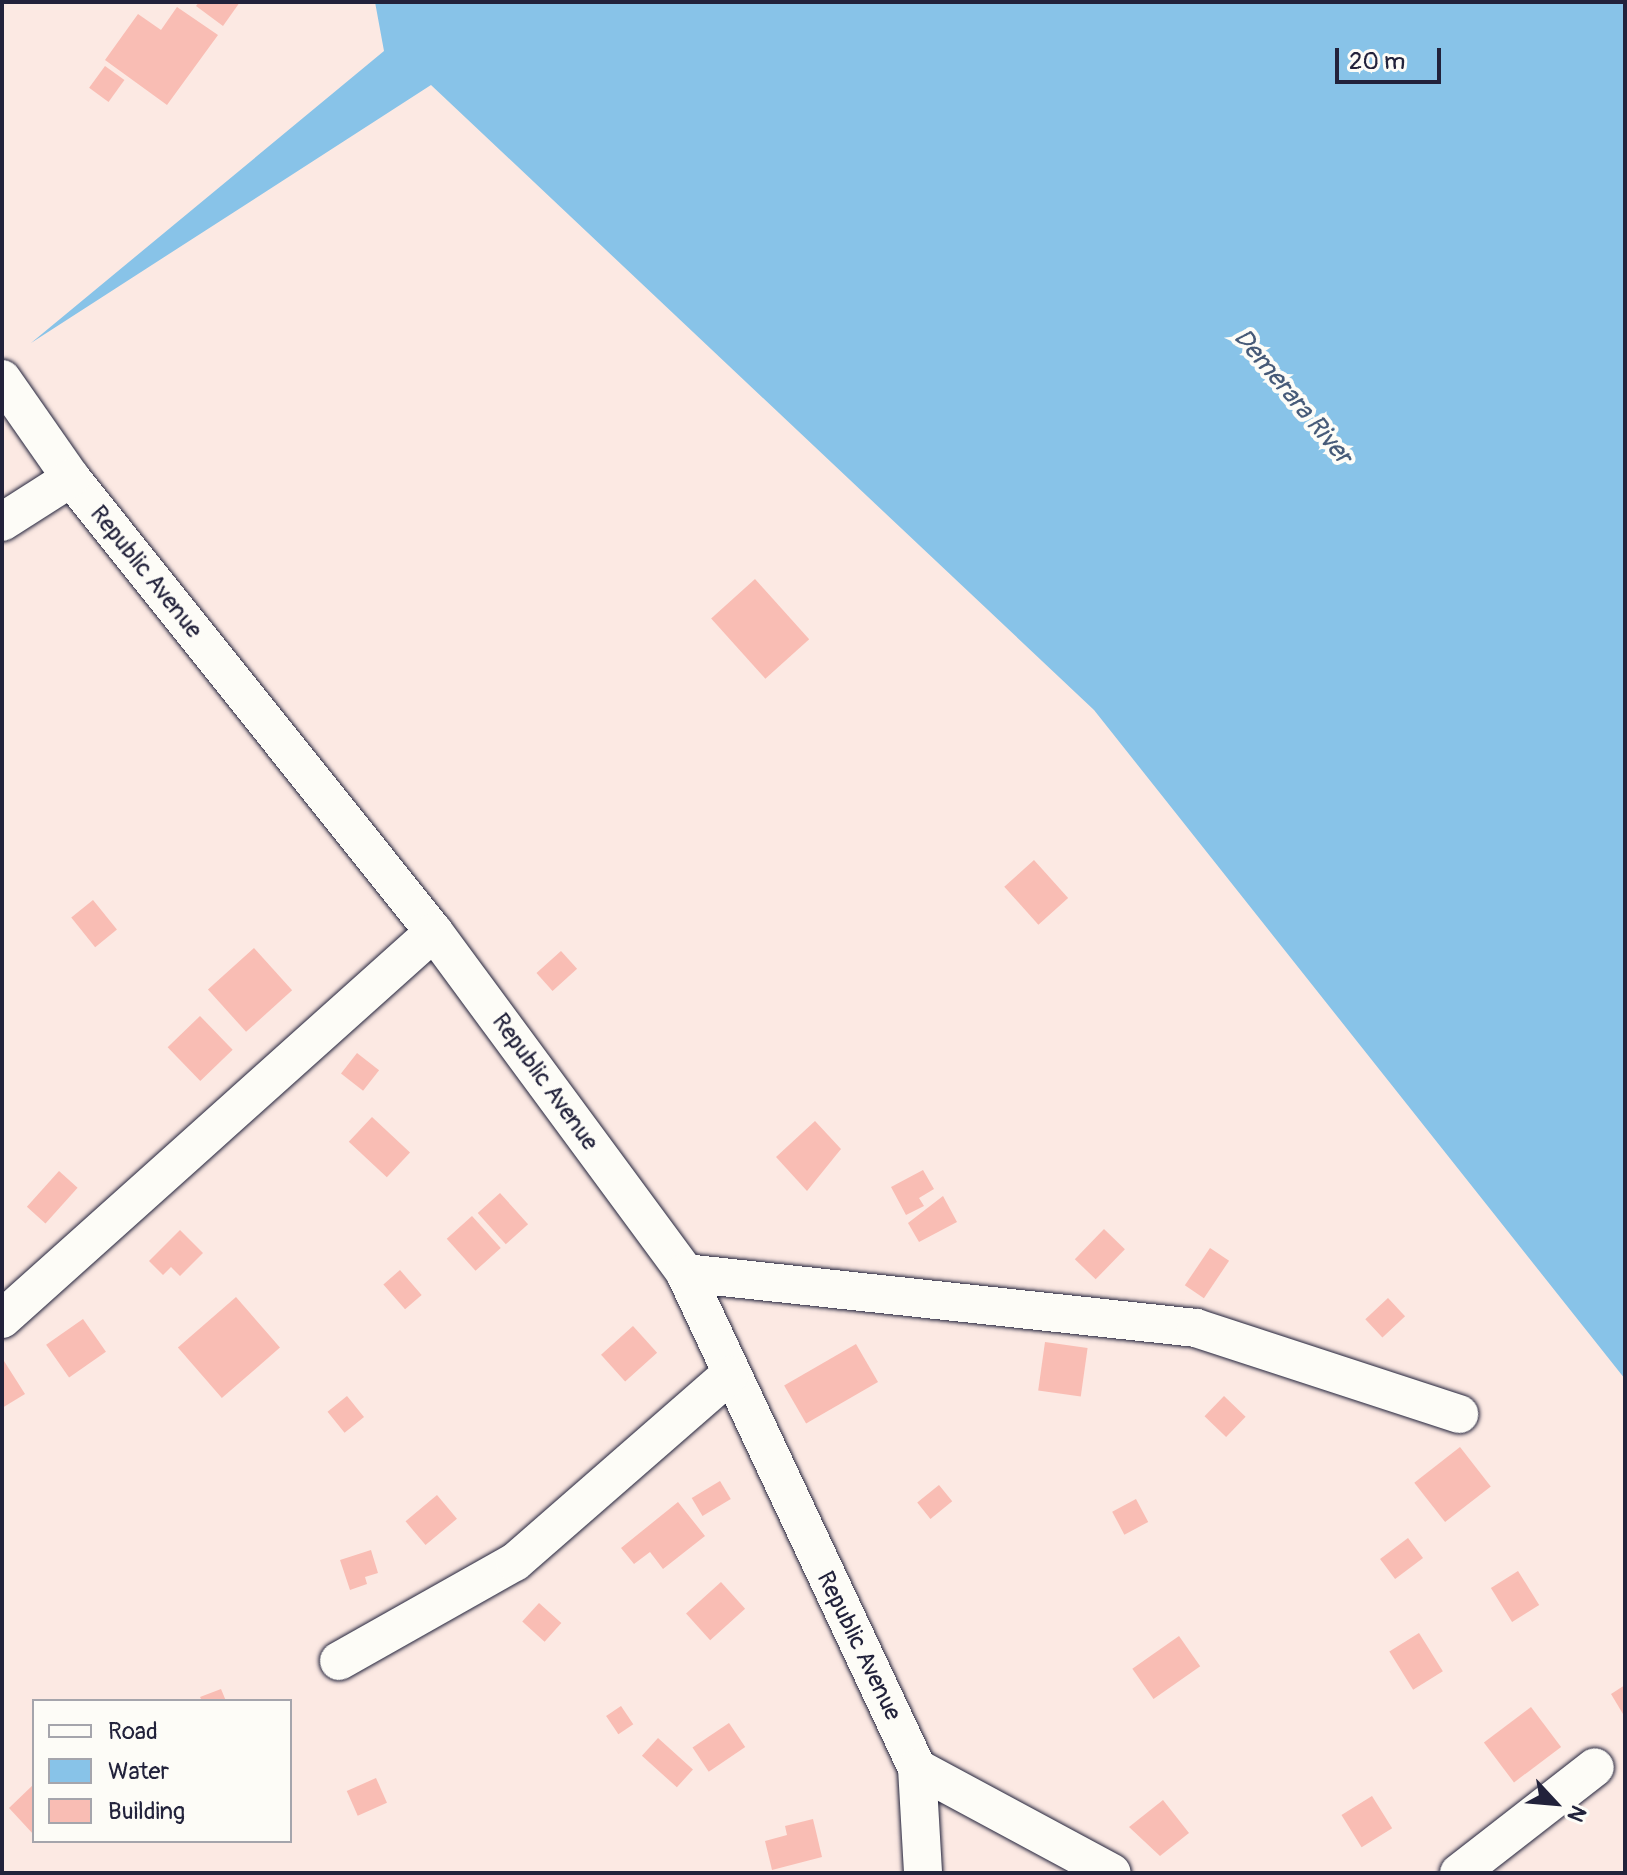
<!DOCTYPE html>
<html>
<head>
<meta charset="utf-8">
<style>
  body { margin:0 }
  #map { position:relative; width:1627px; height:1875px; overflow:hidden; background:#fce9e3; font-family:Pangolin,sans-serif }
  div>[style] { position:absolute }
  .water>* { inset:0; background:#88c3e8 }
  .building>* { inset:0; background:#f9bdb4; transform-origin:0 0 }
  .roads { filter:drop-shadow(0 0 2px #22223b) drop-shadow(0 0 2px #22223b) }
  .minor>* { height:38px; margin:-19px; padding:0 19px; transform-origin:19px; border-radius:19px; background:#fdfcf7 }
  span { translate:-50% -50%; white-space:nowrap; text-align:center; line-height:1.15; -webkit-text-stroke:8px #fdfcf7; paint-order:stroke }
  .street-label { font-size:24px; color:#22223b }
  .water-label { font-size:26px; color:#465a78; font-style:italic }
  .frame { position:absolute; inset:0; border:4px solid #22223b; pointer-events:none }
  .legend { position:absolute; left:32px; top:1699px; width:260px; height:144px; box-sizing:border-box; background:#fdfcf7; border:2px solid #a5a5ac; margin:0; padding:10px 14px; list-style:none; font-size:24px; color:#22223b }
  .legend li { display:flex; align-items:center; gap:16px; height:40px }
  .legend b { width:40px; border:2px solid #a5a5ac }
  .north { position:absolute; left:1515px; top:1763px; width:80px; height:80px; -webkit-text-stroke:6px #fdfcf7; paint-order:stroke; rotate:116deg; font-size:22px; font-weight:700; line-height:32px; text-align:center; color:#22223b }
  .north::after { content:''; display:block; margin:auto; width:28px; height:36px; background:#22223b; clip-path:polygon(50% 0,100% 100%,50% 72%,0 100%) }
  .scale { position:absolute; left:1335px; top:48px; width:106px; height:36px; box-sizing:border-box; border:4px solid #22223b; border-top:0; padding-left:10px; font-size:24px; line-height:28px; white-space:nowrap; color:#22223b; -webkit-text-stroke:6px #fdfcf7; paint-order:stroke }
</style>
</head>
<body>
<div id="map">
  <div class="water">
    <i style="clip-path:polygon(375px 2px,1625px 2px,1625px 1379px,1094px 710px,431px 85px,31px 343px,384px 51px)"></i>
  </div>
  <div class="building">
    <i style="clip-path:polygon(199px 2px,240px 2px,223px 26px,196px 6px)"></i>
    <i style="clip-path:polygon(177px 7px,218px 35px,167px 105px,105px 60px,138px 14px,161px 30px)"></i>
    <i style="left:105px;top:66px;width:24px;height:27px;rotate:36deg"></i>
    <i style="left:755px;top:579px;width:81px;height:59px;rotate:48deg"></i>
    <i style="left:1034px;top:860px;width:51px;height:40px;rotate:48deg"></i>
    <i style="left:93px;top:900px;width:38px;height:28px;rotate:51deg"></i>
    <i style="left:254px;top:948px;width:57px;height:62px;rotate:48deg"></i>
    <i style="left:561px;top:951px;width:24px;height:33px;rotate:48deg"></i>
    <i style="left:200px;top:1016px;width:47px;height:45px;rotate:46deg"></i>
    <i style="left:357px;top:1053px;width:28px;height:26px;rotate:38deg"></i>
    <i style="left:372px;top:1117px;width:52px;height:34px;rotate:43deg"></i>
    <i style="clip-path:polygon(815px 1121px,841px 1149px,807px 1191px,776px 1157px)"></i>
    <i style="clip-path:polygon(923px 1170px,934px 1189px,919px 1198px,924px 1206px,906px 1215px,891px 1187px)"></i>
    <i style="left:59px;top:1171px;width:25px;height:48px;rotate:42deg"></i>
    <i style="left:500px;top:1193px;width:42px;height:30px;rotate:48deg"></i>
    <i style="clip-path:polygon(943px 1196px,957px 1222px,919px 1242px,908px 1223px)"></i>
    <i style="left:472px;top:1216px;width:43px;height:34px;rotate:48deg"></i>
    <i style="left:1104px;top:1229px;width:29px;height:42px;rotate:44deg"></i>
    <i style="clip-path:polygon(180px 1230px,203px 1253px,180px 1276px,171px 1267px,163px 1275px,149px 1261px)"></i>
    <i style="left:1210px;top:1248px;width:23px;height:45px;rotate:34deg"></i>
    <i style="left:400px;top:1270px;width:33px;height:22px;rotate:49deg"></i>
    <i style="left:236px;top:1297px;width:67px;height:77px;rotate:49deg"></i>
    <i style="left:1388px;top:1298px;width:25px;height:31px;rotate:47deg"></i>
    <i style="left:83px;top:1319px;width:40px;height:45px;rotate:55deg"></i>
    <i style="left:633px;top:1326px;width:36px;height:43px;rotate:48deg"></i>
    <i style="left:1045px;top:1342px;width:43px;height:49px;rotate:8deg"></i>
    <i style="left:856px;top:1344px;width:44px;height:83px;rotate:60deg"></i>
    <i style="clip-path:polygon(4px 1361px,25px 1394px,2px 1408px,2px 1362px)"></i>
    <i style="left:347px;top:1396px;width:27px;height:25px;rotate:51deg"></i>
    <i style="left:1224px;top:1396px;width:30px;height:28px;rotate:44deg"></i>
    <i style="left:1460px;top:1447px;width:50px;height:58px;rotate:52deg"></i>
    <i style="left:720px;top:1481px;width:21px;height:33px;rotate:59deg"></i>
    <i style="left:939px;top:1485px;width:21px;height:28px;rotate:51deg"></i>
    <i style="left:437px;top:1495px;width:31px;height:41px;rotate:50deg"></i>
    <i style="left:1136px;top:1499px;width:26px;height:27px;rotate:62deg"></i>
    <i style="clip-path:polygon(678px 1502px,705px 1536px,663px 1569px,650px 1552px,634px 1564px,621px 1548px)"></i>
    <i style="left:1408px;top:1538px;width:25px;height:35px;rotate:53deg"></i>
    <i style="clip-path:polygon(371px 1550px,378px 1573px,365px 1577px,367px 1584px,350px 1590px,340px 1560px)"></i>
    <i style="left:1518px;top:1571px;width:40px;height:32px;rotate:58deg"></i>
    <i style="left:721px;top:1582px;width:36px;height:47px;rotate:48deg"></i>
    <i style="left:539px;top:1603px;width:30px;height:25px;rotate:42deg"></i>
    <i style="left:1419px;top:1633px;width:45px;height:35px;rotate:58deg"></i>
    <i style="left:1179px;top:1636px;width:37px;height:57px;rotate:55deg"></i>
    <i style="clip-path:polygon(1625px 1685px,1625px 1712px,1623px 1714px,1611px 1694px)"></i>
    <i style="clip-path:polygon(221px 1689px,226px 1701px,202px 1701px,200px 1697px)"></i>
    <i style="left:621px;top:1706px;width:22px;height:18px;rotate:56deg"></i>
    <i style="left:1531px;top:1707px;width:50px;height:59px;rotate:53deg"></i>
    <i style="left:729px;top:1723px;width:29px;height:44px;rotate:56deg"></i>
    <i style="left:658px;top:1738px;width:47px;height:24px;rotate:42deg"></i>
    <i style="left:376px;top:1778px;width:27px;height:32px;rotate:66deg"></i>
    <i style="clip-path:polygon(34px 1784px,34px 1835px,9px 1808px)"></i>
    <i style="left:1372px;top:1796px;width:38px;height:36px;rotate:58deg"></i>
    <i style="clip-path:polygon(1163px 1800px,1189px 1833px,1160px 1856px,1129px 1827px)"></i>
    <i style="clip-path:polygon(813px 1819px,822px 1857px,772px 1870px,765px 1841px,787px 1835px,785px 1826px)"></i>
  </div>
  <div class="roads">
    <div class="minor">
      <i style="left:2px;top:379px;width:121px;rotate:55.1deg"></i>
      <i style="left:71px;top:478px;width:581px;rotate:51.36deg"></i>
      <i style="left:434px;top:932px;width:423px;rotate:53.6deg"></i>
      <i style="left:685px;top:1273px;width:547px;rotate:64.89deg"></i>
      <i style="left:917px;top:1768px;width:105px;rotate:86.7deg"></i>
      <i style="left:2px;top:522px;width:82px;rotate:-32.5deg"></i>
      <i style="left:685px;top:1273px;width:514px;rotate:6.14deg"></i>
      <i style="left:1196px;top:1328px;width:277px;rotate:18.1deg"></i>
      <i style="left:2px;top:1319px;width:580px;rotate:-41.86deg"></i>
      <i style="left:339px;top:1661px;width:202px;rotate:-29.4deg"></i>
      <i style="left:515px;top:1562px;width:284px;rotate:-41.1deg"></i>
      <i style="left:917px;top:1768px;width:221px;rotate:28.3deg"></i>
      <i style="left:1459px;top:1873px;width:172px;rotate:-37.9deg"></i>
    </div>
  </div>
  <div class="street-label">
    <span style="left:146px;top:572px;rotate:51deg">Republic Avenue</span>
    <span style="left:545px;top:1082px;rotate:54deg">Republic Avenue</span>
    <span style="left:859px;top:1646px;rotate:64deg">Republic Avenue</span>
  </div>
  <div class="water-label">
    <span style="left:1292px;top:397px;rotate:50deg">Demerara River</span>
  </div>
  <div class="frame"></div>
  <ul class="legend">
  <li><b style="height:10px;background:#fdfcf7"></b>Road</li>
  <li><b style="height:22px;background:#88c3e8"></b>Water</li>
  <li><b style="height:22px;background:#f9bdb4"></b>Building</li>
  </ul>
  <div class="north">N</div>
  <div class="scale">20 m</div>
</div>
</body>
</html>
